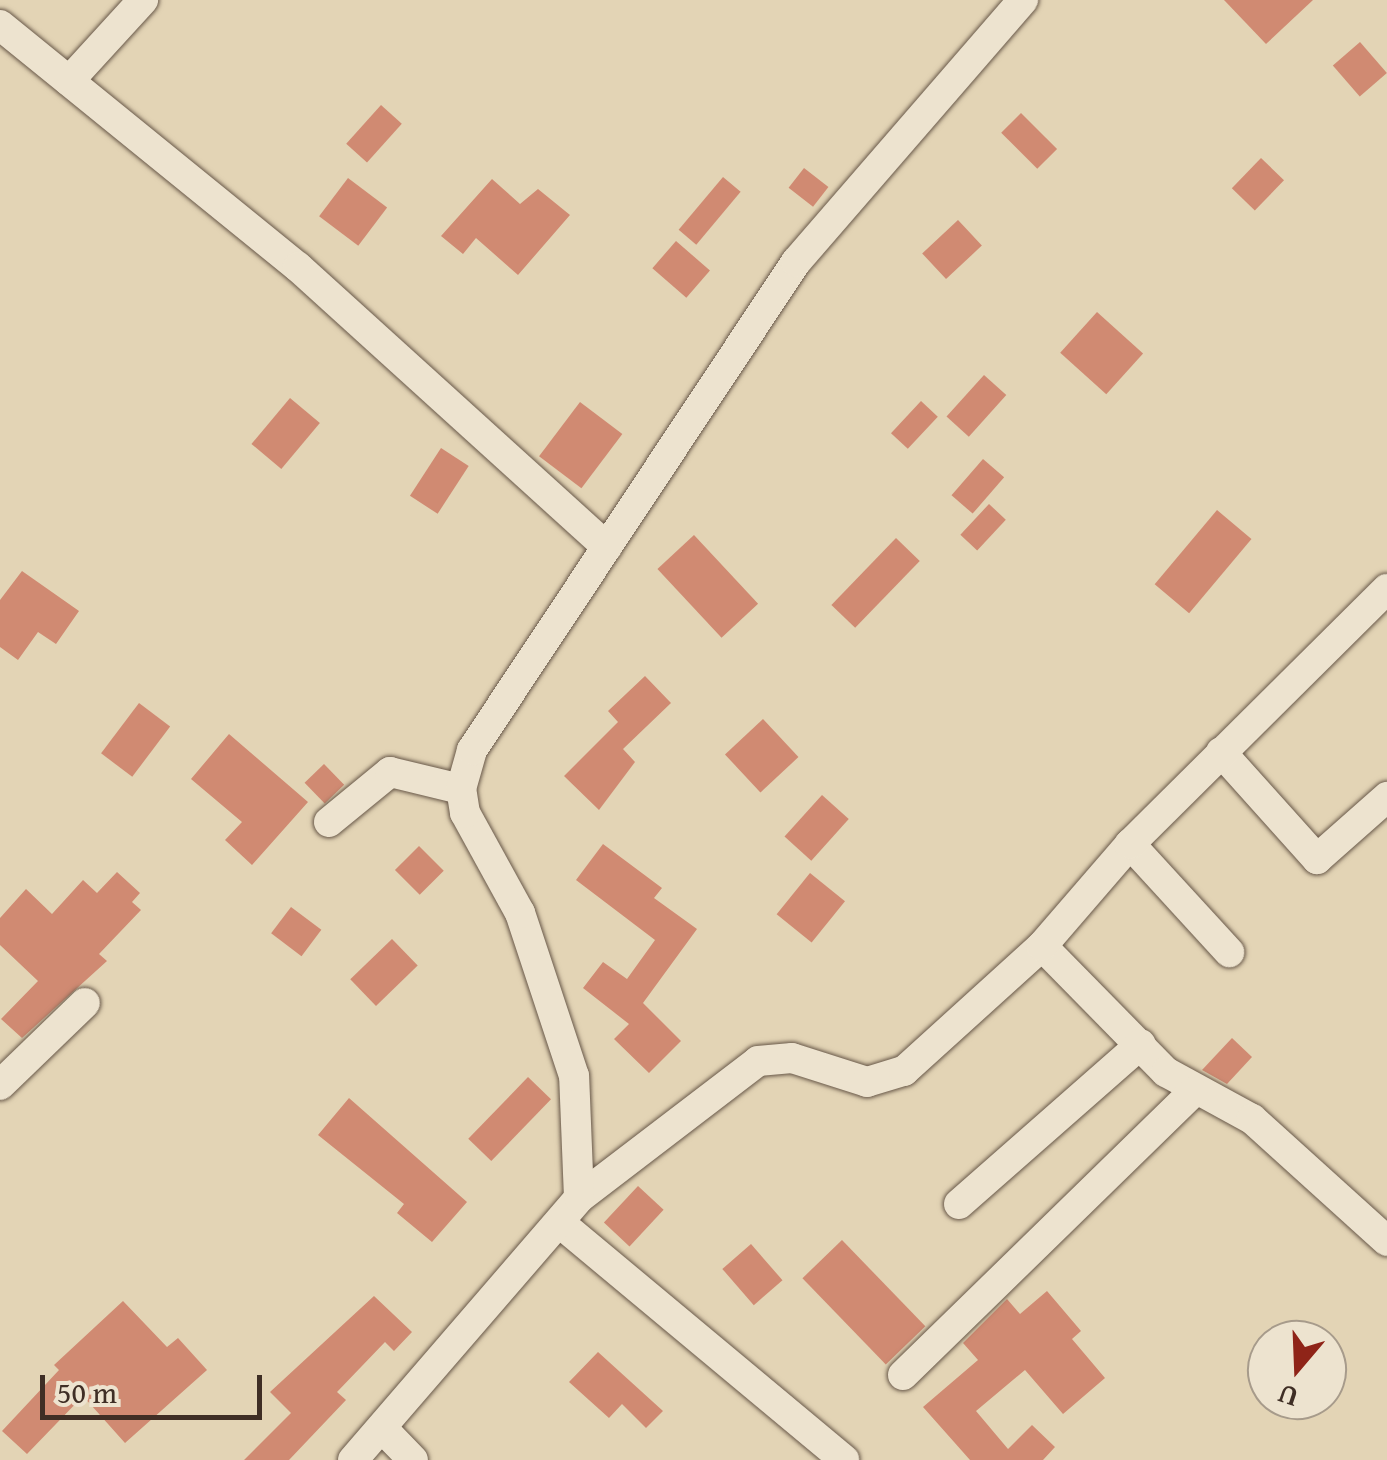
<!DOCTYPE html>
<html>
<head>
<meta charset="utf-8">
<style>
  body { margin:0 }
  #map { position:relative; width:1387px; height:1460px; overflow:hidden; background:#e3d4b5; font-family:"Gentium Book Plus",serif }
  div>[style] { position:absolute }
  .building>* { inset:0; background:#d08a72; transform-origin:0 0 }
  .roads { filter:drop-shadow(0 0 2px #685849) drop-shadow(0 0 2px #685849) }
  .minor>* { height:30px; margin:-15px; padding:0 15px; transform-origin:15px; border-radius:15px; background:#ede3cf }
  span { translate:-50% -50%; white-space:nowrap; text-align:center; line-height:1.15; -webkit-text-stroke:10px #ede3cf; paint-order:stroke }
  .north { position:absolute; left:1247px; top:1320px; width:100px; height:100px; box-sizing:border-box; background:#ede3cf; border:2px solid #a79b8b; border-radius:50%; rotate:199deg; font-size:28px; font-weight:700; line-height:40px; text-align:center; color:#3f2e25 }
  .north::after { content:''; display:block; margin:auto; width:35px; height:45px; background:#8f2418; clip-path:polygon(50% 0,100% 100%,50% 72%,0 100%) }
  .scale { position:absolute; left:40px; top:1375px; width:222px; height:45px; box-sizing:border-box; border:5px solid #3f2e25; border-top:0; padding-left:12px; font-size:30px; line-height:35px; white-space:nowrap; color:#3f2e25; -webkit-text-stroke:8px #ede3cf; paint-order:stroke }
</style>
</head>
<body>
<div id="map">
  <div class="building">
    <i style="clip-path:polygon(1224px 0,1313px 0,1266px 44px)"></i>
    <i style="left:1360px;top:42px;width:41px;height:36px;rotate:49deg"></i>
    <i style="left:381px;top:105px;width:28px;height:52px;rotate:42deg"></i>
    <i style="left:1021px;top:113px;width:51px;height:28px;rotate:45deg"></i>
    <i style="left:1261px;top:158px;width:32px;height:42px;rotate:44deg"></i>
    <i style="left:804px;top:168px;width:31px;height:25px;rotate:38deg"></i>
    <i style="left:723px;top:177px;width:23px;height:69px;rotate:40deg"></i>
    <i style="left:348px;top:178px;width:49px;height:48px;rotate:37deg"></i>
    <i style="clip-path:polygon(492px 179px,520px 204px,538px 189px,570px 215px,518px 275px,476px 238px,463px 254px,441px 236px)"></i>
    <i style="left:958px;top:220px;width:35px;height:49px;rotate:47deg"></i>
    <i style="left:676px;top:241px;width:45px;height:36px;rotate:41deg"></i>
    <i style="left:1097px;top:312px;width:62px;height:55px;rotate:42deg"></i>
    <i style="left:984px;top:375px;width:30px;height:56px;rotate:42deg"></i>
    <i style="left:290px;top:398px;width:39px;height:60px;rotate:40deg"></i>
    <i style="left:921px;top:401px;width:23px;height:44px;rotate:43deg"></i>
    <i style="left:580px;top:402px;width:53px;height:68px;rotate:37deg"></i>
    <i style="left:441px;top:448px;width:33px;height:57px;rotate:33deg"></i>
    <i style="left:983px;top:459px;width:28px;height:48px;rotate:41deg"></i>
    <i style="left:989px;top:504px;width:23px;height:42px;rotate:43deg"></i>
    <i style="left:1217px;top:510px;width:45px;height:97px;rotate:40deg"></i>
    <i style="left:694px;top:535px;width:94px;height:50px;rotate:47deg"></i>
    <i style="left:896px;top:538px;width:33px;height:93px;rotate:44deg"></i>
    <i style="clip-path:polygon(22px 571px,79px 611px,56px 644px,38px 632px,18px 660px,0 647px,0 600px)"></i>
    <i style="clip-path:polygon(645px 676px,671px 703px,623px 749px,635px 762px,599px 810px,564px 776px,618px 722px,608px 711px)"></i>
    <i style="left:139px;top:703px;width:39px;height:63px;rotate:37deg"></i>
    <i style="left:763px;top:719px;width:52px;height:52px;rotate:47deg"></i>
    <i style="clip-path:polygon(229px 734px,308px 802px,252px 865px,225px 840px,242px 822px,191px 779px)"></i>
    <i style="left:324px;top:764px;width:29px;height:27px;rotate:46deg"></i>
    <i style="left:822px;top:795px;width:36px;height:56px;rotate:42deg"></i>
    <i style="clip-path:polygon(603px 844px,662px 888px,654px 898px,697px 929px,643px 1003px,681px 1041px,649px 1073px,614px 1039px,629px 1024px,583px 988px,603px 962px,627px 979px,655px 940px,576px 880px)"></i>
    <i style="left:419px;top:846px;width:35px;height:34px;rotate:45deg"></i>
    <i style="clip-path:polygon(117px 872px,140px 893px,132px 902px,141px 910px,99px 954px,107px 961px,22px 1038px,1px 1019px,38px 981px,0 945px,0 918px,26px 889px,52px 914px,83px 880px,97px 893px)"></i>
    <i style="left:810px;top:873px;width:45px;height:53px;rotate:39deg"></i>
    <i style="left:291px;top:907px;width:38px;height:33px;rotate:37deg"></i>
    <i style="left:392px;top:939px;width:37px;height:58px;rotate:46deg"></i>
    <i style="clip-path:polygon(1232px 1038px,1252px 1057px,1227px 1084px,1202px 1070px)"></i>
    <i style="left:528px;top:1077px;width:32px;height:86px;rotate:44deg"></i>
    <i style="clip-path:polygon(349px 1098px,467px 1202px,432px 1242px,397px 1213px,404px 1204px,318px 1135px)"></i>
    <i style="left:638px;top:1186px;width:35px;height:50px;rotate:43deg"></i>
    <i style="left:842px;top:1240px;width:120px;height:55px;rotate:46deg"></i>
    <i style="left:751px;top:1244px;width:48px;height:38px;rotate:49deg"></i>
    <i style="clip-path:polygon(1047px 1291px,1081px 1331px,1072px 1339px,1105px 1378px,1063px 1414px,1025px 1370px,976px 1411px,1008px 1449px,1032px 1425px,1055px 1447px,1043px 1460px,970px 1460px,923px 1407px,978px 1360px,963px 1343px,1007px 1299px,1020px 1314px)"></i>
    <i style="clip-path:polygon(374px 1296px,412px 1332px,394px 1351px,385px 1342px,337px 1392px,346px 1400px,289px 1460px,244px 1460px,291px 1413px,270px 1392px)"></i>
    <i style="clip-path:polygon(123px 1301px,167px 1347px,178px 1338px,207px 1370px,125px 1443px,83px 1396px,27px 1454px,2px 1431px,59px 1370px,54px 1365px)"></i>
    <i style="clip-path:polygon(598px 1352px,663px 1411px,646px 1428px,622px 1404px,609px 1418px,569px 1382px)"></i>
  </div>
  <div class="roads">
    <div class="minor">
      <i style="left:0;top:25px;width:384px;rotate:39.1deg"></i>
      <i style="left:298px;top:267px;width:417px;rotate:42.2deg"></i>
      <i style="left:69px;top:81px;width:110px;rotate:-47.6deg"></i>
      <i style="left:1221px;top:752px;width:144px;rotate:48.1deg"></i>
      <i style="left:1317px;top:859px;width:94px;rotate:-41.5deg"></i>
      <i style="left:329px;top:822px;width:79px;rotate:-39.3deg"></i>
      <i style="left:390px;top:772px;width:73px;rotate:13.5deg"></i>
      <i style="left:1130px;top:844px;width:147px;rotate:47.5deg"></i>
      <i style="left:1042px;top:946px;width:177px;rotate:45.5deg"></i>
      <i style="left:1166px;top:1072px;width:98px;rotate:28.7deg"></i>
      <i style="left:1252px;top:1119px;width:182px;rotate:42.1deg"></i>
      <i style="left:0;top:1085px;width:118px;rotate:-44deg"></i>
      <i style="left:579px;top:1198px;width:225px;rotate:-37.4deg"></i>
      <i style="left:758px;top:1061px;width:34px;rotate:-5deg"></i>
      <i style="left:792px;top:1058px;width:79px;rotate:17.7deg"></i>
      <i style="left:867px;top:1082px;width:39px;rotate:-17deg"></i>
      <i style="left:904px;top:1071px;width:186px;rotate:-42.2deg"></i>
      <i style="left:1042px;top:946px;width:135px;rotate:-49.2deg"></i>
      <i style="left:1130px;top:844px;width:362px;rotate:-44.8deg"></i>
      <i style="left:959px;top:1204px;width:242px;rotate:-41.3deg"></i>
      <i style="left:560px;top:1223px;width:370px;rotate:39.8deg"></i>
      <i style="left:903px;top:1375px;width:405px;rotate:-44.3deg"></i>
      <i style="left:383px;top:1429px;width:43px;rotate:45.9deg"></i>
      <i style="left:353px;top:1460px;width:346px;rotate:-49.2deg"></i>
      <i style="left:579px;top:1198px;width:122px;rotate:-92.3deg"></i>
      <i style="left:574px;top:1076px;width:172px;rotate:-108.3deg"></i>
      <i style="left:520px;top:913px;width:114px;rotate:-118.8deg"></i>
      <i style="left:465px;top:813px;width:24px;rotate:-99deg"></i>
      <i style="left:461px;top:789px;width:41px;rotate:-74.2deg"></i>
      <i style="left:472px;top:750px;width:586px;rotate:-56.42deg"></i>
      <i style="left:796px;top:262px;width:347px;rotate:-49.1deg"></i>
    </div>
  </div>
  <div class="north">U</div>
  <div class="scale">50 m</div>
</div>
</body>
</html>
